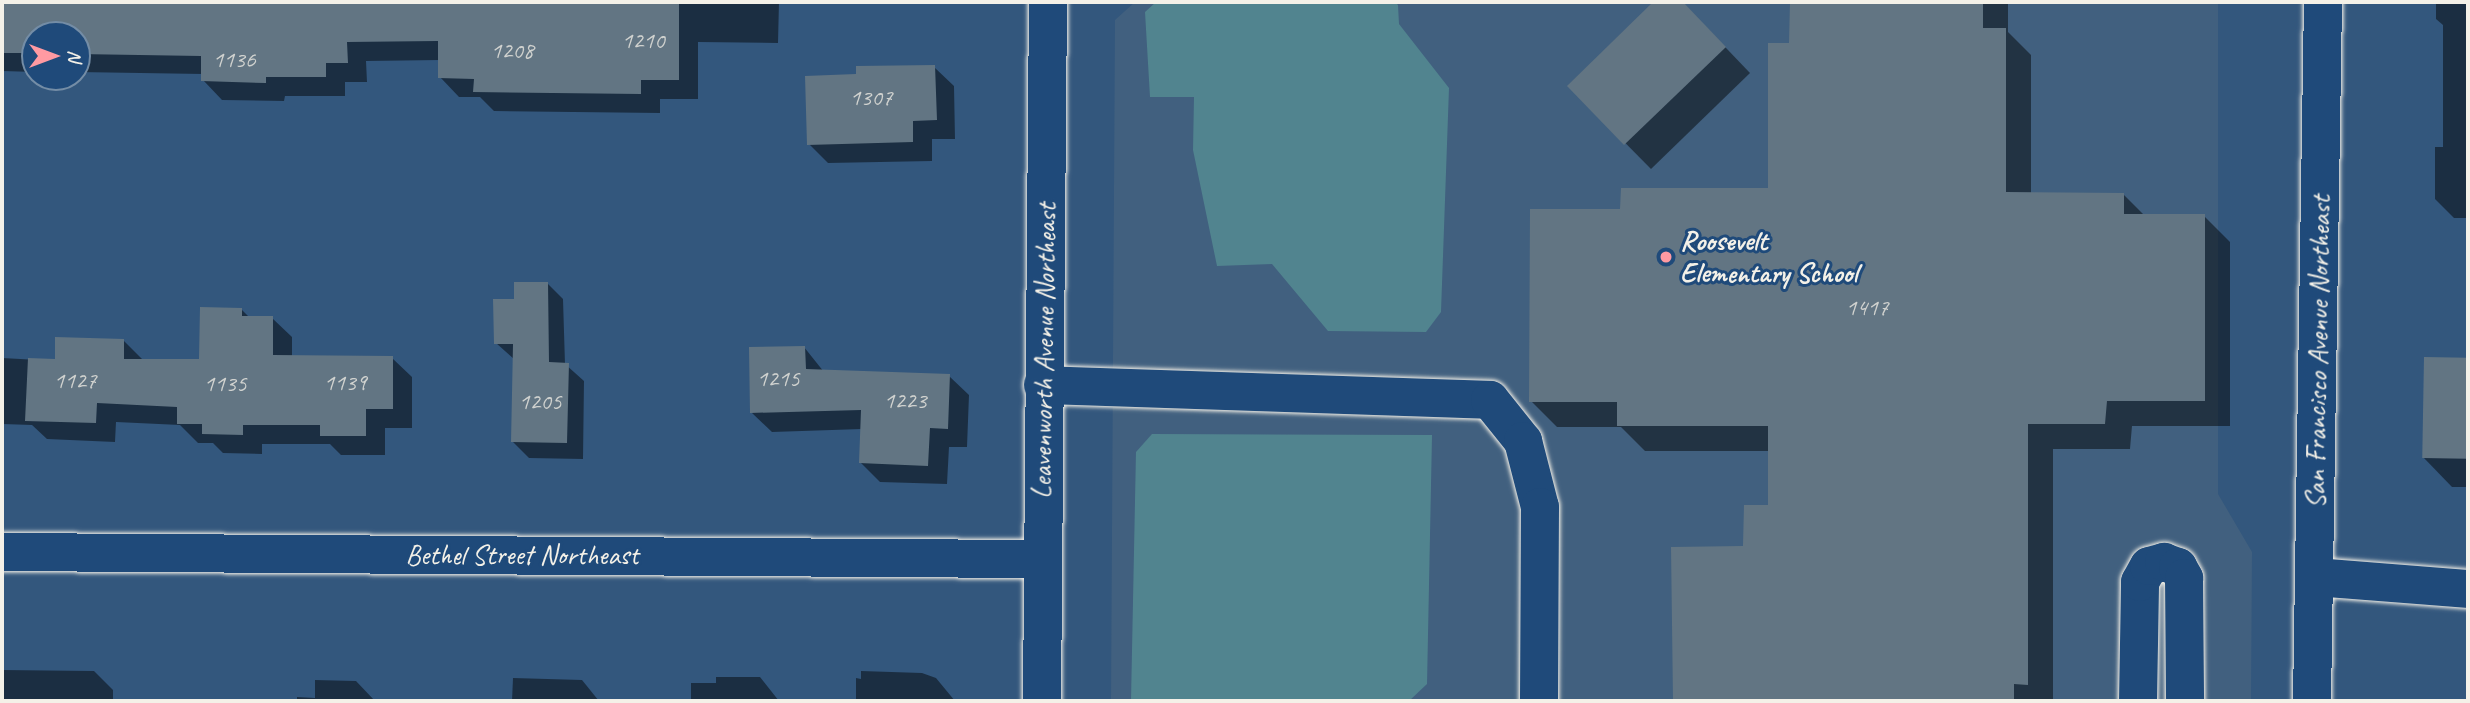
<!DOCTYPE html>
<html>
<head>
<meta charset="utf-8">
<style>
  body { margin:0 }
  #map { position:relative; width:2470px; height:703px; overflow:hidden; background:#33577d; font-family:Caveat,sans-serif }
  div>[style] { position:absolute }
  .built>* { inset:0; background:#41607f }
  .green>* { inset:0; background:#51848f }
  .shadow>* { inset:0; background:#0007 }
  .building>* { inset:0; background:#627583; transform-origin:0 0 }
  .roads { filter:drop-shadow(0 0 2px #f4f1e8) drop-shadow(0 0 2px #f4f1e8) }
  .minor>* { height:38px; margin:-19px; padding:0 19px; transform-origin:19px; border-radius:19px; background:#1f4a7a }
  .dots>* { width:19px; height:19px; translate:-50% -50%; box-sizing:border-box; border:4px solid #1f4a7a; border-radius:50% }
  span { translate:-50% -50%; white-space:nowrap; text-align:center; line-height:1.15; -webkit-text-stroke:6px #1f4a7a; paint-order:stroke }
  .number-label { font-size:24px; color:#d0d2cf }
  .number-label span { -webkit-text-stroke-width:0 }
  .poi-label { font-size:28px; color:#f4f1e8; font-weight:700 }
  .left { translate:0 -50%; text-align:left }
  .street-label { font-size:28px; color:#f4f1e8 }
  .frame { position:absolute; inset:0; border:4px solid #f4f1e8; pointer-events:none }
  .north { position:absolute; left:21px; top:21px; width:70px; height:70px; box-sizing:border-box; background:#1f4a7a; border:2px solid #748da6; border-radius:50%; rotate:90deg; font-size:19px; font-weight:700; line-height:28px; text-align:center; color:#f4f1e8 }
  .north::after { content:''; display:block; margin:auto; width:24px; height:32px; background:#ff9aa2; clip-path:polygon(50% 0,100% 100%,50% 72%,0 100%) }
</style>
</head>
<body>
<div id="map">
  <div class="built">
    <i style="clip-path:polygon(1135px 2px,2218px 2px,2218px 494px,2252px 552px,2251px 701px,1111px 701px,1115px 20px)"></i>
  </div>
  <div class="green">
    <i style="clip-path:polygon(1156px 2px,1395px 2px,1398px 5px,1399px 24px,1449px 88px,1441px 312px,1426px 332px,1328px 331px,1272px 264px,1217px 266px,1193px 150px,1194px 97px,1150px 97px,1145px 12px)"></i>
    <i style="clip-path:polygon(1152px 434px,1432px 435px,1427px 684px,1409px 701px,1131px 701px,1136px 452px)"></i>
  </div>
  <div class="shadow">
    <i style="clip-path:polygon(2px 2px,779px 2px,778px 43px,698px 42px,698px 99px,660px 99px,660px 113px,494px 111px,480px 97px,459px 97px,440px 77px,440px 60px,366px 61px,367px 82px,345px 82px,345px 96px,285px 96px,284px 101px,222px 100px,203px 80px,203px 74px,77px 72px,77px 35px,35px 35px,35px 72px,2px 71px)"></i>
    <i style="clip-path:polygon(1656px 2px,1682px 2px,1750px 73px,1651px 169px,1569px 86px)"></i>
    <i style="clip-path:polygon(1792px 2px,2008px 2px,2008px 32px,2031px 55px,2031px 194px,2124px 195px,2145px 216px,2204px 216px,2230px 242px,2230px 426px,2132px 426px,2130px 449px,2053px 449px,2053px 701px,1675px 701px,1673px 549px,1745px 548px,1770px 506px,1770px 451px,1645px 451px,1621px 427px,1557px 427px,1531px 401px,1622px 211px,1770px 189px,1791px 45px)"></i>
    <i style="clip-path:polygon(2436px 2px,2468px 2px,2468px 218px,2454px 218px,2435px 199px,2435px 147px,2443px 147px,2443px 25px,2436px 19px)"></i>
    <i style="clip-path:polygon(934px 67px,954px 86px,955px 139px,932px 139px,932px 161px,828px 163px,809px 144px,858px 76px)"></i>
    <i style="clip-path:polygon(547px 283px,563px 299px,565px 364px,584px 381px,583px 459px,529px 458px,513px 442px,514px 359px,496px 343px,516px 301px)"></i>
    <i style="clip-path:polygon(241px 309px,249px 317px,272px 318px,292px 337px,292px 357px,392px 358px,412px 377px,412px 428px,385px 428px,385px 455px,341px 455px,330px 444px,262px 444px,262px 454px,223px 453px,213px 443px,198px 443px,180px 425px,116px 422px,115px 442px,47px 439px,32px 425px,2px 424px,2px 358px,57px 361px,124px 341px,144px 361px,201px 361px)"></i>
    <i style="clip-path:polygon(804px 347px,824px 372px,949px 376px,969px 395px,967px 447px,949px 447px,947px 484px,880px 482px,861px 463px,862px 429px,772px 432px,752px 413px)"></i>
    <i style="clip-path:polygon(2425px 359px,2468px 360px,2468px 487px,2452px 487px,2423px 457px)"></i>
    <i style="clip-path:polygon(2px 670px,94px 671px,113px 690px,113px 701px,2px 701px)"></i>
    <i style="clip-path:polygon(861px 671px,922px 673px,936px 678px,955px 701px,856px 701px,856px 678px,861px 679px)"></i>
    <i style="clip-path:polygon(716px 677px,760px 677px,779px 701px,691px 701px,691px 683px,716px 683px)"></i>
    <i style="clip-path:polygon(513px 678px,582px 680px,599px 701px,512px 701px)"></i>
    <i style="clip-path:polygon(315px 680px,356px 681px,375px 701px,297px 701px,297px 697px,315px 698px)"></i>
  </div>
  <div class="building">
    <i style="clip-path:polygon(2px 2px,679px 2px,679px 80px,641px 80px,641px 94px,473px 92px,474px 79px,438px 78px,438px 41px,347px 42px,348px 63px,326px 63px,326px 77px,266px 77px,266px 83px,201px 81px,201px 56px,77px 54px,77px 35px,35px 35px,35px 53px,2px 53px)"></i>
    <i style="clip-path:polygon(1653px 2px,1683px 2px,1726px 47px,1624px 145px,1567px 86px)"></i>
    <i style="clip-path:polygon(1790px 2px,1983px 2px,1983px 28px,2006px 28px,2006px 192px,2124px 193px,2124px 214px,2205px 214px,2205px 401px,2107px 401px,2105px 424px,2028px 424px,2028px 685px,2014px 684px,2014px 701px,1673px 701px,1671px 547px,1743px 546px,1744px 505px,1768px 505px,1768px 426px,1617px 426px,1617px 402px,1529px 402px,1530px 209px,1620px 209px,1621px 188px,1768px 188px,1768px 43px,1789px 43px)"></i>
    <i style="clip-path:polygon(935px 65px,937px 120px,913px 121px,913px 142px,807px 145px,805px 76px,856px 74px,856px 66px)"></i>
    <i style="clip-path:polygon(514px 282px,548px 282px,549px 362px,569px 363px,567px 443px,511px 442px,513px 344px,494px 344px,493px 299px,514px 299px)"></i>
    <i style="clip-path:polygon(200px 307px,242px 308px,242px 316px,273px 316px,273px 355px,393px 356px,393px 409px,366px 409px,366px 436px,320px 436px,320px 425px,243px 425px,243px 435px,202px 434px,202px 424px,177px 424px,177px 407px,97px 403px,96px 423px,25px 421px,28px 358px,55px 359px,55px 337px,124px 339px,124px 359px,199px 359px)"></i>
    <i style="clip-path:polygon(805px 346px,806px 369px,950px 374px,948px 429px,930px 428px,928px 466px,859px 463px,861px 410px,750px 413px,749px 347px)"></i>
    <i style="left:2424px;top:357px;width:44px;height:101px;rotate:1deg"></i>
  </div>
  <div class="roads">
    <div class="minor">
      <i style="left:1043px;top:385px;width:447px;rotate:1.9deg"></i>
      <i style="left:1490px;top:400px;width:53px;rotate:51.2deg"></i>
      <i style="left:1523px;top:441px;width:68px;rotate:75.6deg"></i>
      <i style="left:1540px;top:507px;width:194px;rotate:90.3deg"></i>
      <i style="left:2px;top:552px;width:1039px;rotate:0.39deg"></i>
      <i style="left:2315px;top:577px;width:153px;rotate:4.5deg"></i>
      <i style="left:1042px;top:701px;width:699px;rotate:-89.51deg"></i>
      <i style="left:2138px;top:701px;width:119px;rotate:-89deg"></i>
      <i style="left:2140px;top:582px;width:18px;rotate:-61deg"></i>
      <i style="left:2149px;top:566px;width:16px;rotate:-15deg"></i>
      <i style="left:2164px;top:562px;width:15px;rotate:20deg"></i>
      <i style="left:2178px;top:567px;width:13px;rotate:61deg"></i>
      <i style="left:2184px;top:578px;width:123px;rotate:89.5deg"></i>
      <i style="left:2312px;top:701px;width:699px;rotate:-89.1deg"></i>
    </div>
  </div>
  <div class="dots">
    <i style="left:1666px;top:257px;background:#ff9aa2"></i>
  </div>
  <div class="number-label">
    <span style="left:643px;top:41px">1210</span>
    <span style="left:512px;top:51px">1208</span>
    <span style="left:234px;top:60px">1136</span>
    <span style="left:871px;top:98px">1307</span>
    <span style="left:1867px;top:308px">1417</span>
    <span style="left:778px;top:379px">1215</span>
    <span style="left:75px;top:381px">1127</span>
    <span style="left:345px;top:383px">1139</span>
    <span style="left:225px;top:384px">1135</span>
    <span style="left:905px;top:401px">1223</span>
    <span style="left:540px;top:402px">1205</span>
  </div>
  <div class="poi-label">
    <span class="left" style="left:1680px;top:257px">Roosevelt<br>Elementary School</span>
  </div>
  <div class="street-label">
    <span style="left:1044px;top:351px;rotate:-89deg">Leavenworth Avenue Northeast</span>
    <span style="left:2318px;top:352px;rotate:-89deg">San Francisco Avenue Northeast</span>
    <span style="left:522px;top:555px">Bethel Street Northeast</span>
  </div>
  <div class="frame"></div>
  <div class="north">N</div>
</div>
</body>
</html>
